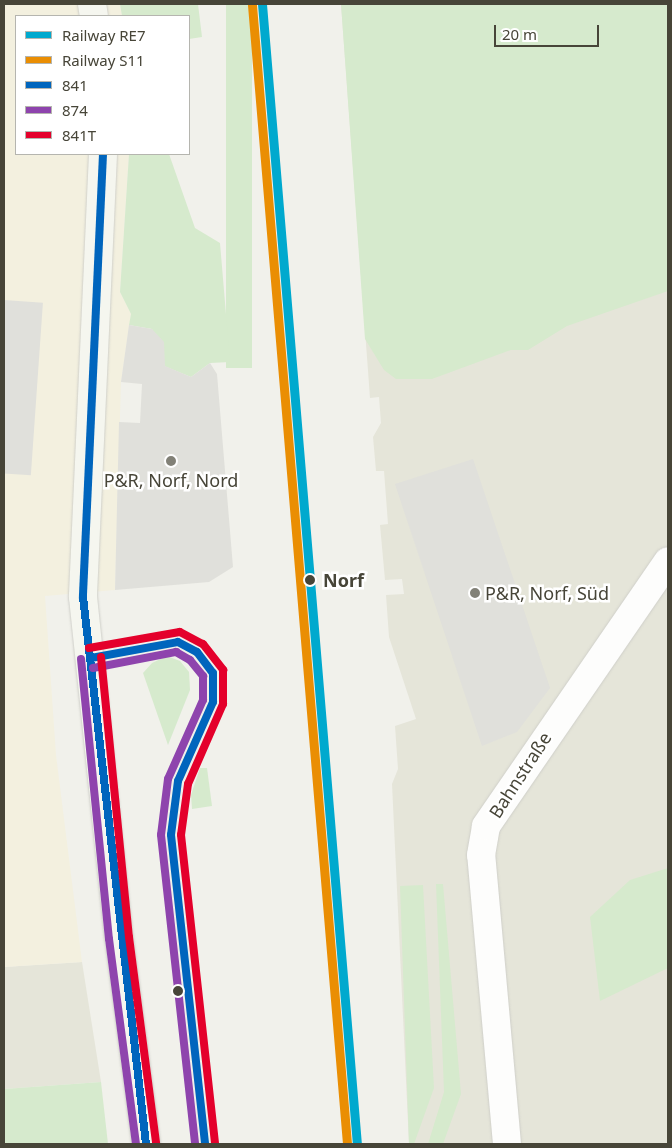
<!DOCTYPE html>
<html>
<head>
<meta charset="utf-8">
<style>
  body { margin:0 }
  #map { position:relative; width:672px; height:1148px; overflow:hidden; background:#f1f1eb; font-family:"Noto Sans",sans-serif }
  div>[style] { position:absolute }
  .residential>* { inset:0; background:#e5e5d9 }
  .commercial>* { inset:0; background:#f3f0df }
  .green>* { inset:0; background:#d6eacd; transform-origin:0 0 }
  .parking>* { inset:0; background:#e0e0db; transform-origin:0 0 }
  .roads { filter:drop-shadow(0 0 1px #cfcfc9) drop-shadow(0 0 1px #cfcfc9) }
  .street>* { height:28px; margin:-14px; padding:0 14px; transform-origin:14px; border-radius:14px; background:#fdfdfc }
  .secondary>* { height:28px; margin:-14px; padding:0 14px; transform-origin:14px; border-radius:14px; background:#f5f6ef }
  .bus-1>* { height:8px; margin:-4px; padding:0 4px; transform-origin:4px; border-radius:4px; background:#0065bd }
  .bus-2>* { height:8px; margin:-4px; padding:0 4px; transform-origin:4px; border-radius:4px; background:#8e44ad }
  .bus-3>* { height:8px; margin:-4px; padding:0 4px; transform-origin:4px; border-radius:4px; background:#e4002b }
  .rail-1>* { height:9px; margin:-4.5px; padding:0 4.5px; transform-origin:4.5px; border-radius:4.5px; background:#00a9ce }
  .rail-2>* { height:9px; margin:-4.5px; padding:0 4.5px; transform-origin:4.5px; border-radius:4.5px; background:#ea8e03 }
  .dots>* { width:14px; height:14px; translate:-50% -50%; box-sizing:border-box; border:2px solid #fff; border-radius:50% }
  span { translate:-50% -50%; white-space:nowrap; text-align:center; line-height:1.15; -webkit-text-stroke:5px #fff; paint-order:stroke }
  .poi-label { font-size:18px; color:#474538 }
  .left { translate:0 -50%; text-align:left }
  .stop-label { font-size:18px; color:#474538; font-weight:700 }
  .street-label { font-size:18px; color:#474538 }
  .frame { position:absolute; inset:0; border:5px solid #474538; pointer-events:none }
  .legend { position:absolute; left:15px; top:15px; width:175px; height:140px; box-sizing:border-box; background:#fff; border:1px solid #b5b5af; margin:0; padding:6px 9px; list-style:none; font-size:15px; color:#474538 }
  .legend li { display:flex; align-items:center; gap:10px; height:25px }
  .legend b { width:25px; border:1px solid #b5b5af }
  .scale { position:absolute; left:494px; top:25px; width:105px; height:22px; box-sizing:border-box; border:2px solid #474538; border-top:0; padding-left:6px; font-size:15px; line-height:18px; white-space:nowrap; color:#474538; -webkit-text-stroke:4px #fff; paint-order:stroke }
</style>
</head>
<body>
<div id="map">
  <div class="residential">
    <i style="clip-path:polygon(341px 4px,668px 4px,668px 1144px,409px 1144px,392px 784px,398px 769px,395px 726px,416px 719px,389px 637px,386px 595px,404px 594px,402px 579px,385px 580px,380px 525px,388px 524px,384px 471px,376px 471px,373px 437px,381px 423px,379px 397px,370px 398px)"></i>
    <i style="clip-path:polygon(82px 962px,101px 1082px,4px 1089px,4px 967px)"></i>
  </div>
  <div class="commercial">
    <i style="clip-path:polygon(4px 4px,120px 4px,122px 16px,16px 16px,16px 154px,129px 154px,120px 292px,131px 314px,121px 382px,115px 590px,45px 596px,56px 755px,82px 962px,4px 967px)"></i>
  </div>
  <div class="green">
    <i style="clip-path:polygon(120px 4px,198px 4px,202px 37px,189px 39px,189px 16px,122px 16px)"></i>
    <i style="left:226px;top:4px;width:26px;height:364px"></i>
    <i style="clip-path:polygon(341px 4px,668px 4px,668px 291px,567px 326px,528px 350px,511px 350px,432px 379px,396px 379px,384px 370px,365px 339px)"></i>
    <i style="clip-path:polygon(129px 154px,169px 154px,195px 228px,220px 243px,230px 362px,210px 363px,191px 377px,164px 366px,152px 329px,129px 325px,131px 314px,120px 292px)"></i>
    <i style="clip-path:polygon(167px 656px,180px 661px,189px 672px,190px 690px,168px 745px,143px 673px,152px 663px)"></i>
    <i style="clip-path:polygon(200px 768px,207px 768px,212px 806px,192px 809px,191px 795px)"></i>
    <i style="clip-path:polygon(668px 868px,668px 968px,600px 1001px,590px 917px,630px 880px)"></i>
    <i style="clip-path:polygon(436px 884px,443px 884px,461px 1094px,443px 1144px,428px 1144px,444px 1092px)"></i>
    <i style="clip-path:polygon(423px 885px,434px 1088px,414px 1144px,409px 1144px,400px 886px)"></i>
    <i style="clip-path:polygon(101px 1082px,108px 1144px,4px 1144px,4px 1089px)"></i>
  </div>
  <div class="parking">
    <i style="left:4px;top:300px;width:39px;height:173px;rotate:4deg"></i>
    <i style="clip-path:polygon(129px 325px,152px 329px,164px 342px,165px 366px,191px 377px,210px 363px,217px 374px,233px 567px,209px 582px,115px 590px,119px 422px,140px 423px,142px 384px,121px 382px)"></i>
    <i style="clip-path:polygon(473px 459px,550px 688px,517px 732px,482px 746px,395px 484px)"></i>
  </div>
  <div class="roads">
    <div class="street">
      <i style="left:507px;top:1144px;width:290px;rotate:-95.1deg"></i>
      <i style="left:481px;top:855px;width:29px;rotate:-80deg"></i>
      <i style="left:486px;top:826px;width:321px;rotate:-55.5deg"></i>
    </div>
    <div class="secondary">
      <i style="left:92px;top:4px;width:12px;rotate:81deg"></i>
      <i style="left:103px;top:154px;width:443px;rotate:92.6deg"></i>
      <i style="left:83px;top:597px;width:343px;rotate:84deg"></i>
      <i style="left:119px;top:938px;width:208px;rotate:82.5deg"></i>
    </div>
  </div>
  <div class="bus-1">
    <i style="left:103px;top:154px;width:443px;rotate:92.6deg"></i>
    <i style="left:83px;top:597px;width:551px;rotate:83.43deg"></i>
    <i style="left:91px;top:658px;width:88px;rotate:-10.4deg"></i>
    <i style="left:178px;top:642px;width:21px;rotate:28deg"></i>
    <i style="left:197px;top:652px;width:26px;rotate:53deg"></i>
    <i style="left:213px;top:673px;width:29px;rotate:90deg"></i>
    <i style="left:213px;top:702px;width:86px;rotate:113.9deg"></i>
    <i style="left:178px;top:781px;width:54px;rotate:97.4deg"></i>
    <i style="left:171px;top:835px;width:311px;rotate:83.7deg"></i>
  </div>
  <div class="bus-2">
    <i style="left:81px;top:659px;width:281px;rotate:84.3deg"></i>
    <i style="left:109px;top:939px;width:207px;rotate:82.5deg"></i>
    <i style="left:93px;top:668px;width:85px;rotate:-10.9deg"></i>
    <i style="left:176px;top:652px;width:16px;rotate:30deg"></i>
    <i style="left:190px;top:660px;width:21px;rotate:51deg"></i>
    <i style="left:203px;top:676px;width:24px;rotate:90deg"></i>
    <i style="left:203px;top:700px;width:86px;rotate:113.9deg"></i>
    <i style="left:168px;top:779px;width:56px;rotate:97.1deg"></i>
    <i style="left:161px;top:835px;width:311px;rotate:83.7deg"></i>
  </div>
  <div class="bus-3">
    <i style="left:89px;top:648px;width:92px;rotate:-10deg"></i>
    <i style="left:180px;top:632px;width:26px;rotate:28deg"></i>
    <i style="left:203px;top:644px;width:33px;rotate:52deg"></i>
    <i style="left:223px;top:670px;width:34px;rotate:90deg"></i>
    <i style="left:223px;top:704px;width:87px;rotate:113.6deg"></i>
    <i style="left:188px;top:784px;width:51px;rotate:97.8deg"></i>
    <i style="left:181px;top:835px;width:310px;rotate:83.7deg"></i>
    <i style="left:101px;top:657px;width:281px;rotate:84.3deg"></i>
    <i style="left:129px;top:937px;width:208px;rotate:82.5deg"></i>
  </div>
  <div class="rail-1">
    <i style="left:262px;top:4px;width:1144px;rotate:85.24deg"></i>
  </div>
  <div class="rail-2">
    <i style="left:252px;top:5px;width:1143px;rotate:85.23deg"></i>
  </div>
  <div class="dots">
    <i style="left:171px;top:461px;background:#828177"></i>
    <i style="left:310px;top:580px;background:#474538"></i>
    <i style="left:475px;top:593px;background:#828177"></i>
    <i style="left:178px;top:991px;background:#474538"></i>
  </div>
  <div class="poi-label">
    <span style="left:171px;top:480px">P&amp;R, Norf, Nord</span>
    <span class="left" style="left:485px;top:593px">P&amp;R, Norf, Süd</span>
  </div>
  <div class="stop-label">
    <span class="left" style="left:323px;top:580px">Norf</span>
  </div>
  <div class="street-label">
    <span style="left:520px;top:775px;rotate:-57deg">Bahnstraße</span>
  </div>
  <div class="frame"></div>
  <ul class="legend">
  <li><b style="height:6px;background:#00a9ce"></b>Railway RE7</li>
  <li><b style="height:6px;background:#ea8e03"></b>Railway S11</li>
  <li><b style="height:6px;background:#0065bd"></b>841</li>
  <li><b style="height:6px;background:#8e44ad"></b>874</li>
  <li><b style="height:6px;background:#e4002b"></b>841T</li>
  </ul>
  <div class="scale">20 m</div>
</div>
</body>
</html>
